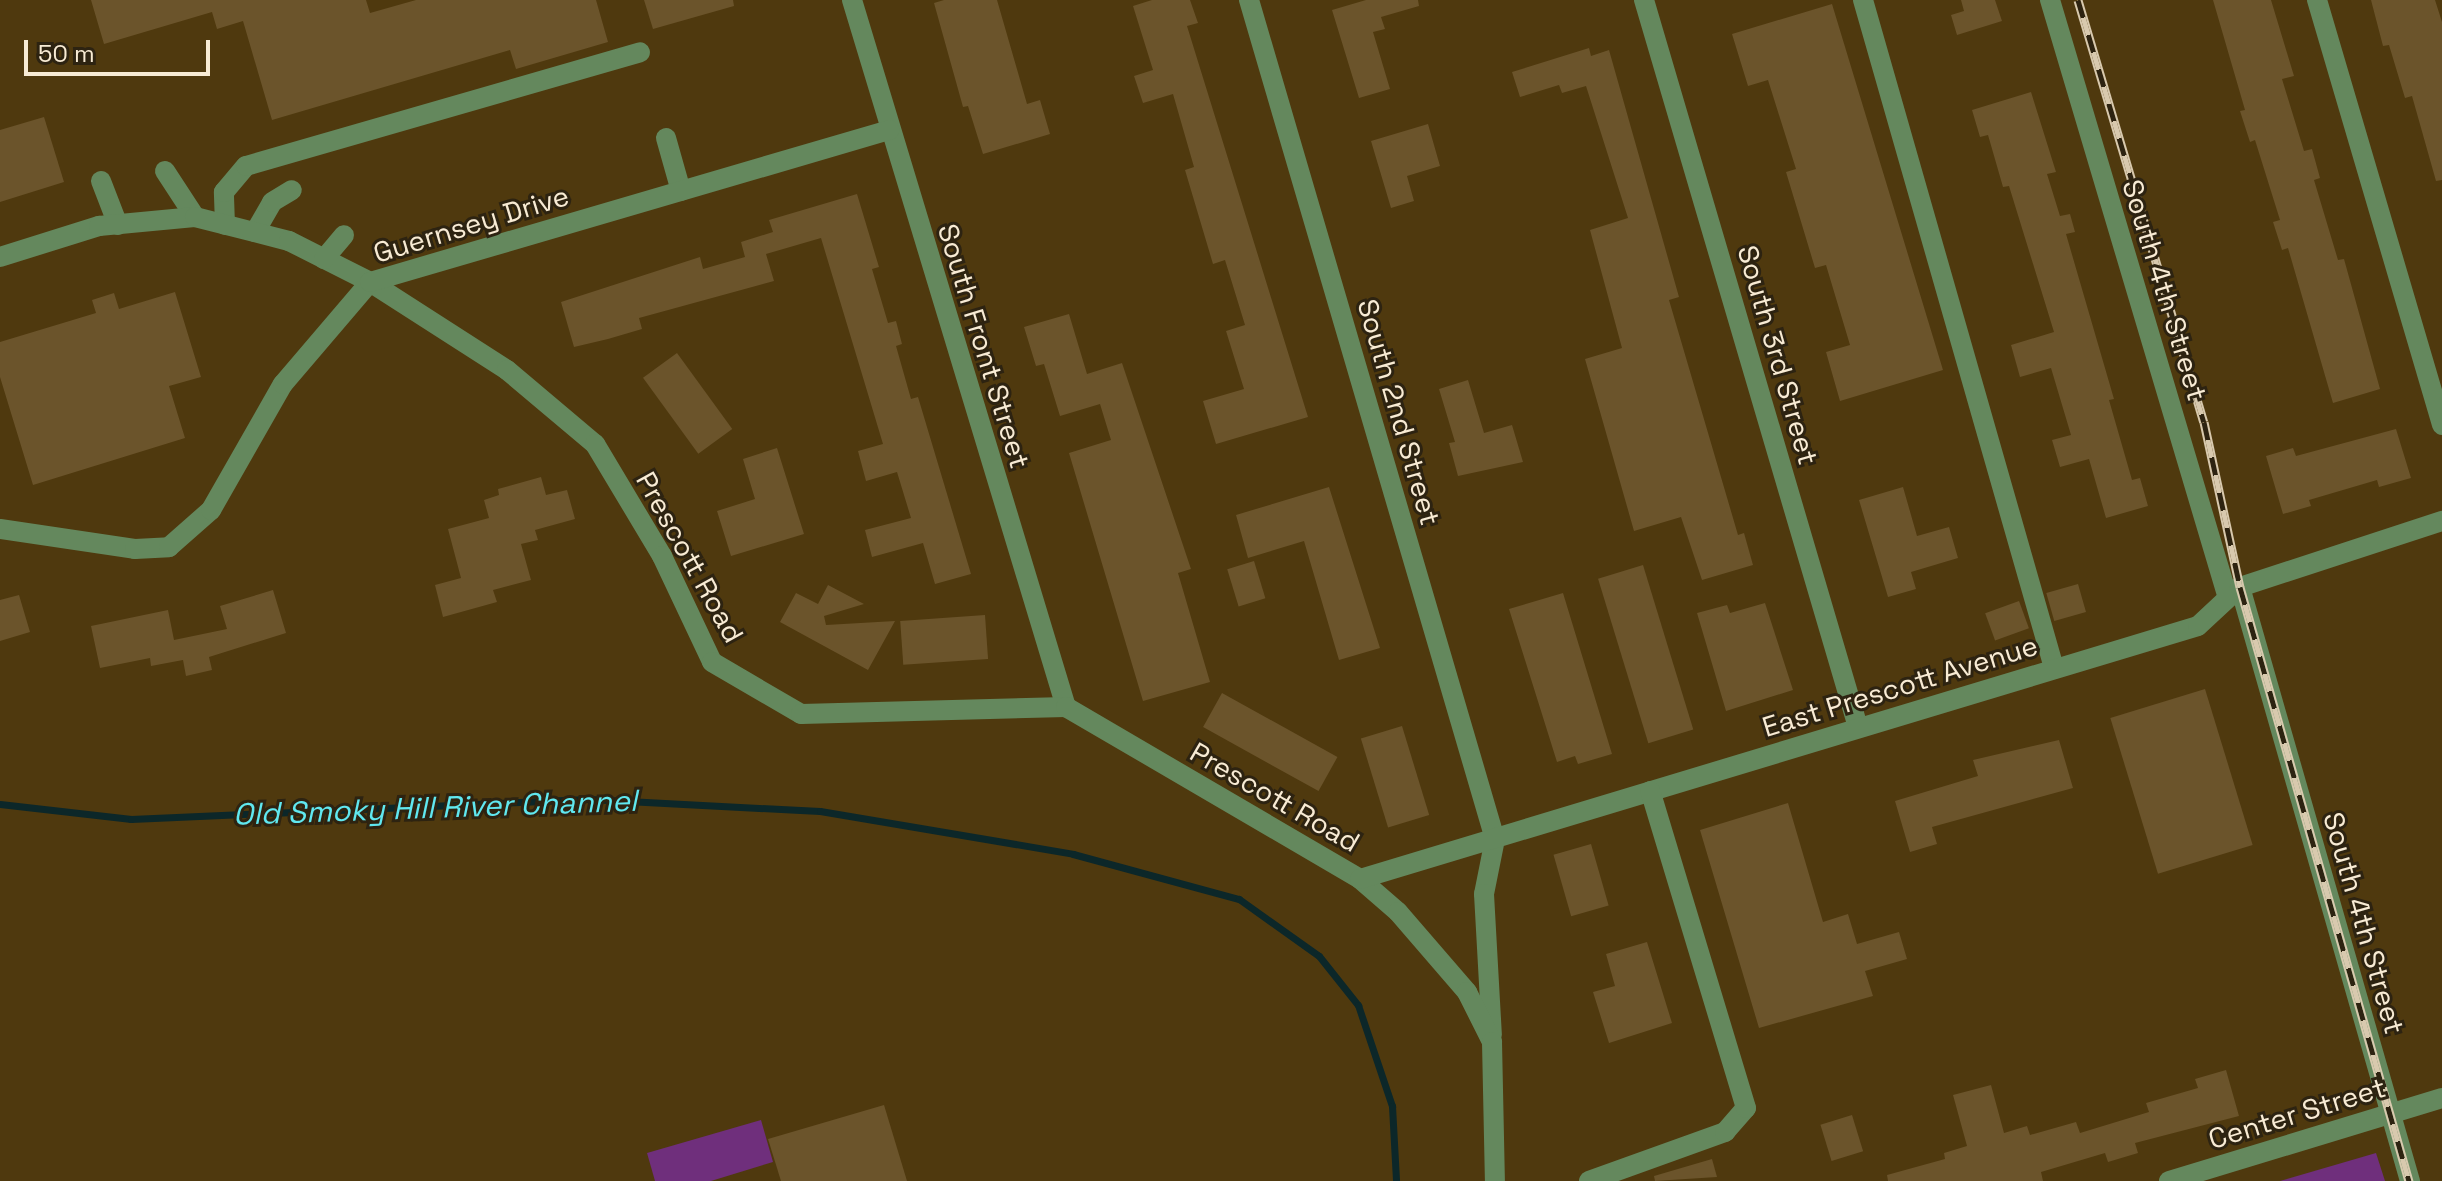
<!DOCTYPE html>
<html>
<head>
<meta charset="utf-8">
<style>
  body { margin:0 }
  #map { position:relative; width:2442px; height:1181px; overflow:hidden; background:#4f390e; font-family:"Space Grotesk",sans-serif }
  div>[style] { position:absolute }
  .green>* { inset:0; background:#6f2f7c }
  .stream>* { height:7px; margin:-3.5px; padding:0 3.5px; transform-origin:3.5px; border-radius:3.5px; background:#0c2729 }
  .building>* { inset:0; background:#6b542b; transform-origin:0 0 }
  .minor>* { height:20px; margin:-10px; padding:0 10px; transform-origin:10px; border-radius:10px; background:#64885d }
  .rail>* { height:9px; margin-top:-4.5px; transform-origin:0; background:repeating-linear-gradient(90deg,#2d2311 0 18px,#d8c9ae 0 36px); box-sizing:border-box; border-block:2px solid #d8c9ae }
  span { translate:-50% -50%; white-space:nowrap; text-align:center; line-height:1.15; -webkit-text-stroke:6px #2d2311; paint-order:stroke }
  .street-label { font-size:28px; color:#f8ebd4 }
  .water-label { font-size:30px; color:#60e8f0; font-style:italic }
  .scale { position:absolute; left:24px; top:40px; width:186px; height:36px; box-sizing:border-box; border:4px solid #f8ebd4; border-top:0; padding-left:10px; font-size:24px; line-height:28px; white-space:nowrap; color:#f8ebd4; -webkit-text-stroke:6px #2d2311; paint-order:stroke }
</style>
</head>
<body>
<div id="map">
  <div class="green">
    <i style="clip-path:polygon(761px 1120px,773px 1162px,711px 1181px,655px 1181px,647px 1153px)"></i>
    <i style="clip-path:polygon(2376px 1153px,2385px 1181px,2280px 1181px)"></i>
  </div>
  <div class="stream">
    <i style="left:0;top:804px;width:132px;rotate:6.5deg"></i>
    <i style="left:131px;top:819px;width:458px;rotate:-2.5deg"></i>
    <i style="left:589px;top:799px;width:231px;rotate:3deg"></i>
    <i style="left:820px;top:811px;width:257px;rotate:9.6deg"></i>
    <i style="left:1073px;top:854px;width:172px;rotate:15.2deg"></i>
    <i style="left:1239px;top:899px;width:98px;rotate:35.5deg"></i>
    <i style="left:1319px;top:956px;width:63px;rotate:51.5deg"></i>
    <i style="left:1358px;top:1005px;width:107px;rotate:71.4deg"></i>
    <i style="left:1392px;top:1106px;width:75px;rotate:86.9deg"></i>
  </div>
  <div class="building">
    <i style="clip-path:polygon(91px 0,366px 0,370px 13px,416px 0,596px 0,608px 42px,516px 69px,510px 50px,272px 120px,243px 21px,217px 29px,212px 12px,104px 44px)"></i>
    <i style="clip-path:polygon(644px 0,733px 0,734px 6px,653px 29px)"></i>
    <i style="clip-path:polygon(944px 0,997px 0,1027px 104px,1040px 100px,1050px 134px,983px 154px,968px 106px,963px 107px,934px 3px)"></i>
    <i style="clip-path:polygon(1152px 0,1190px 0,1198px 23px,1187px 26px,1308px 417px,1216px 444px,1203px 401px,1244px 389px,1226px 331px,1245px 325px,1225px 260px,1213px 264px,1185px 170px,1194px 167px,1173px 94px,1143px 103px,1134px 76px,1153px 70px,1133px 6px)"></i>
    <i style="clip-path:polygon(1366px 0,1418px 0,1419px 6px,1381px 17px,1385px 29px,1373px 32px,1390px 89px,1359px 98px,1332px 10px)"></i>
    <i style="clip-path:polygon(1961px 0,1995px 0,2002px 21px,1957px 35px,1951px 15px,1964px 11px)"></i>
    <i style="clip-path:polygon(2213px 0,2271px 0,2294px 76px,2282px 79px,2304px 151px,2312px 149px,2320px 178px,2314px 180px,2338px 260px,2344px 259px,2380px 389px,2333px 403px,2288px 248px,2282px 250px,2273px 222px,2280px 220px,2255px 140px,2250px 142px,2240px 111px,2245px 110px)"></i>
    <i style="clip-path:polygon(2371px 0,2435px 0,2442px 22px,2442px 180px,2436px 181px,2412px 96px,2405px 98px,2389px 45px,2383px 46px)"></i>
    <i style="clip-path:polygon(1832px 4px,1943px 370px,1840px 401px,1826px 352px,1850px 345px,1826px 265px,1815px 268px,1786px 172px,1796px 169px,1768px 80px,1748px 86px,1732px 34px)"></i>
    <i style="clip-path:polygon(1589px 48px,1591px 56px,1609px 50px,1679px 297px,1669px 300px,1738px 535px,1744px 533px,1753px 565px,1702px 580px,1681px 517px,1634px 531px,1585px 359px,1622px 348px,1590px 230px,1628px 218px,1586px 86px,1562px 93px,1559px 85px,1520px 97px,1512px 72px)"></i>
    <i style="clip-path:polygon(2031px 92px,2056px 172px,2047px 174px,2060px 216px,2070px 214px,2075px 232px,2066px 234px,2114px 399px,2109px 400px,2132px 480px,2140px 478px,2148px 506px,2106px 518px,2089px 459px,2060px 467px,2052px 440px,2071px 435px,2051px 368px,2020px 377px,2011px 345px,2054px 332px,2009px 186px,2003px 187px,1988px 135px,1980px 137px,1972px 110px)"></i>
    <i style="clip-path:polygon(44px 117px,64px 182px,0 202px,0 130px)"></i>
    <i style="clip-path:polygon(1428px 124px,1440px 166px,1407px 176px,1414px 201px,1391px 208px,1371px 141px)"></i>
    <i style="clip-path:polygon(857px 194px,879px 267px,872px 269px,888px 323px,896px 321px,902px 344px,896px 346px,911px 399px,918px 397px,971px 574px,935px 584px,923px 543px,872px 557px,865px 530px,911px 518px,897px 472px,866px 481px,858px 451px,883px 444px,821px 238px,766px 254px,774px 281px,639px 318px,642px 329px,608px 339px,574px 347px,561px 302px,700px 257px,703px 269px,745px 257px,741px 242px,773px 232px,769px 220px)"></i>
    <i style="clip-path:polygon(175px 292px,201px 377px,169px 386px,185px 438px,33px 485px,0 377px,0 342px,96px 313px,92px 300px,114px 293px,119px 309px)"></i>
    <i style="clip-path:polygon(1069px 314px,1087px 374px,1122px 363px,1191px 569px,1178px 573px,1210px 682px,1143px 701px,1069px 453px,1111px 440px,1100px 404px,1060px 416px,1044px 364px,1036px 366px,1024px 327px)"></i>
    <i style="left:677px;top:353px;width:94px;height:42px;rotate:54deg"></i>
    <i style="clip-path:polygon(1468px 380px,1484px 433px,1512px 425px,1523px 462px,1458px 476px,1449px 443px,1455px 442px,1439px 389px)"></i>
    <i style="clip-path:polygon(2396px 429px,2411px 478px,2379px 487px,2377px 480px,2309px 500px,2311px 506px,2283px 514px,2266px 456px,2293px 448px,2296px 456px)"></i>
    <i style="clip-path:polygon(777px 448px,804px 534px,731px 556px,717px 511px,755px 499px,743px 459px)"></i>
    <i style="clip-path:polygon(541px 477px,546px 495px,567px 490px,575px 519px,535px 530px,538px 540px,521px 544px,531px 580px,493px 590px,497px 602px,443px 617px,435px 585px,461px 578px,448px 529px,489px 518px,484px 500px,499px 495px,498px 489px)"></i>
    <i style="clip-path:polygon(1329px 487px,1380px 648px,1339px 660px,1304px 541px,1248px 558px,1236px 515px)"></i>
    <i style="clip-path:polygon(1903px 487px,1917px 536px,1949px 527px,1958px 558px,1911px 572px,1916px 589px,1888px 597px,1859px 500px)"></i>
    <i style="left:1254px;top:561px;width:39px;height:28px;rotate:73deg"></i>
    <i style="left:1643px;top:565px;width:172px;height:47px;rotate:73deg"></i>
    <i style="left:2078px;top:584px;width:29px;height:33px;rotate:74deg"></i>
    <i style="clip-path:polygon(828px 585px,864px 604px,824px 616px,826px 625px,895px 621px,868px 670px,780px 622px,796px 593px,818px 604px)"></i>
    <i style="clip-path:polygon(273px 590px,286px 633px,209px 657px,212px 670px,186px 676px,183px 660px,151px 666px,150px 658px,100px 668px,91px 626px,168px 610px,174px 640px,227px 629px,220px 606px)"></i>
    <i style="clip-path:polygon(1563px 593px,1612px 754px,1578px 764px,1575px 756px,1557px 762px,1509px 609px)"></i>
    <i style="clip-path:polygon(19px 595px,30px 632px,0 641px,0 600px)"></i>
    <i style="left:2019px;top:601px;width:29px;height:36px;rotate:70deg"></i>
    <i style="clip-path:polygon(1765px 603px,1793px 690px,1726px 711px,1697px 613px,1727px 605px,1730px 613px)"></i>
    <i style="left:985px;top:615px;width:44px;height:85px;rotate:86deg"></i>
    <i style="left:2205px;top:689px;width:163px;height:99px;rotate:73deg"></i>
    <i style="left:1222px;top:693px;width:132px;height:39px;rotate:29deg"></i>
    <i style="left:1402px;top:726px;width:93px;height:43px;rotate:73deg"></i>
    <i style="clip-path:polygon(2059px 740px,2073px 788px,1932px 827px,1937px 844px,1910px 852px,1895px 801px,1978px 776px,1973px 760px)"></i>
    <i style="clip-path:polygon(1788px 803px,1823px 922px,1848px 914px,1857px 944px,1899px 932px,1907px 959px,1865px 971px,1873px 996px,1759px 1028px,1700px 830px)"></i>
    <i style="left:1591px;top:844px;width:64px;height:39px;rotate:74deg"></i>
    <i style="clip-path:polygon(1647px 942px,1672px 1023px,1609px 1043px,1593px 992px,1615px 986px,1606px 954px)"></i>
    <i style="clip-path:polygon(2226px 1070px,2239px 1116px,2135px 1143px,2138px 1153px,2108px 1162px,2105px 1153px,2041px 1172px,2043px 1181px,1888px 1181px,1887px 1175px,1945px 1159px,1944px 1153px,1967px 1146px,1953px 1095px,1991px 1085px,2004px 1133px,2027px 1126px,2030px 1135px,2076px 1122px,2080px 1133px,2149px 1112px,2146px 1103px,2198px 1088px,2195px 1079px)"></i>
    <i style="clip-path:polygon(884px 1105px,907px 1181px,781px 1181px,768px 1139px)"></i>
    <i style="left:1852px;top:1115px;width:38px;height:33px;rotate:73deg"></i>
    <i style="clip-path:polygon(1712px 1159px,1717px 1177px,1655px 1181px,1654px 1176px)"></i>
  </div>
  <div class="minor">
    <i style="left:852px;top:0;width:739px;rotate:73.16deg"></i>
    <i style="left:1249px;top:0;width:874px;rotate:73.66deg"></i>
    <i style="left:1495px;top:839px;width:56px;rotate:101.3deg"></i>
    <i style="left:1484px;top:894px;width:141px;rotate:86.8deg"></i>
    <i style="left:1644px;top:0;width:758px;rotate:73.6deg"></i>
    <i style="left:1863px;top:0;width:695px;rotate:74.04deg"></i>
    <i style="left:2050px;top:0;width:621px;rotate:73.43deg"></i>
    <i style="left:2317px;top:0;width:443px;rotate:73.6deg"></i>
    <i style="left:666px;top:138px;width:55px;rotate:74.2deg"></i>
    <i style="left:165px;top:171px;width:55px;rotate:56.9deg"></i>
    <i style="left:101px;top:181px;width:47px;rotate:68.9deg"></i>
    <i style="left:225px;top:225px;width:33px;rotate:-92deg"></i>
    <i style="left:224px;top:192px;width:34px;rotate:-50deg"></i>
    <i style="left:246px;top:166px;width:410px;rotate:-16.1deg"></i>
    <i style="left:255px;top:232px;width:34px;rotate:-60deg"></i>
    <i style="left:272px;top:202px;width:23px;rotate:-31deg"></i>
    <i style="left:0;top:257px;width:104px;rotate:-17.4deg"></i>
    <i style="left:99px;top:226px;width:96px;rotate:-5.4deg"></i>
    <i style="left:195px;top:217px;width:97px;rotate:14.3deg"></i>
    <i style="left:289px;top:241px;width:91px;rotate:26.8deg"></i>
    <i style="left:370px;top:282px;width:163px;rotate:32.7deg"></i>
    <i style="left:507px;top:370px;width:115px;rotate:40.1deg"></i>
    <i style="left:595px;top:444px;width:131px;rotate:59.1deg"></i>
    <i style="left:662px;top:556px;width:117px;rotate:64.7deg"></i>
    <i style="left:712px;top:662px;width:103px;rotate:30.3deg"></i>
    <i style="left:801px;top:714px;width:265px;rotate:-1.5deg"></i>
    <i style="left:1066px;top:707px;width:341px;rotate:30.3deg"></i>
    <i style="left:1360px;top:879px;width:50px;rotate:41deg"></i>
    <i style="left:1398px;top:912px;width:106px;rotate:49.2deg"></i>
    <i style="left:1467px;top:992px;width:56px;rotate:63.4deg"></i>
    <i style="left:1492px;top:1042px;width:139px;rotate:88.8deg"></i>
    <i style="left:324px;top:259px;width:31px;rotate:-50deg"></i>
    <i style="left:0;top:529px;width:136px;rotate:8.4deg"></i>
    <i style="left:135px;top:549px;width:34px;rotate:-3deg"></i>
    <i style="left:169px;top:547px;width:56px;rotate:-41.4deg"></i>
    <i style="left:211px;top:510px;width:145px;rotate:-60.3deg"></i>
    <i style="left:283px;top:384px;width:134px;rotate:-49.5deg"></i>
    <i style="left:370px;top:282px;width:541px;rotate:-16.32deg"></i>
    <i style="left:2240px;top:587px;width:618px;rotate:74.03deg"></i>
    <i style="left:1360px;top:879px;width:875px;rotate:-16.8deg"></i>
    <i style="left:2198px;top:626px;width:57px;rotate:-42.9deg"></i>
    <i style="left:2240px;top:587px;width:213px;rotate:-18.1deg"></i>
    <i style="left:1589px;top:1181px;width:145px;rotate:-19.8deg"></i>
    <i style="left:1725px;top:1132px;width:32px;rotate:-49deg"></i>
    <i style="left:1746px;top:1108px;width:331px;rotate:-106.8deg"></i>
    <i style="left:2169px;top:1181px;width:285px;rotate:-16.9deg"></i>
  </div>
  <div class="rail">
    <i style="left:2078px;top:0;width:440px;rotate:73.4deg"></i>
    <i style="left:2204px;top:422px;width:169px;rotate:77.7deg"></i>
    <i style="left:2240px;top:587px;width:618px;rotate:74.12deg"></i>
  </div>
  <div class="street-label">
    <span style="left:471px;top:224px;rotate:-17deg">Guernsey Drive</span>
    <span style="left:2165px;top:290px;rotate:73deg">South 4th Street</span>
    <span style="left:984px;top:346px;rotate:73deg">South Front Street</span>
    <span style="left:1778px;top:355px;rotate:74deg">South 3rd Street</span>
    <span style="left:1399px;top:412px;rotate:74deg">South 2nd Street</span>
    <span style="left:690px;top:557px;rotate:61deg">Prescott Road</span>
    <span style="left:1900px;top:686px;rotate:-17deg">East Prescott Avenue</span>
    <span style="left:1275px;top:797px;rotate:30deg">Prescott Road</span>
    <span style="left:2364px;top:923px;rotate:74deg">South 4th Street</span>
    <span style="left:2297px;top:1113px;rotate:-17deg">Center Street</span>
  </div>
  <div class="water-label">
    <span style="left:435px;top:808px;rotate:-2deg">Old Smoky Hill River Channel</span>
  </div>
  <div class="scale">50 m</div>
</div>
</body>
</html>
